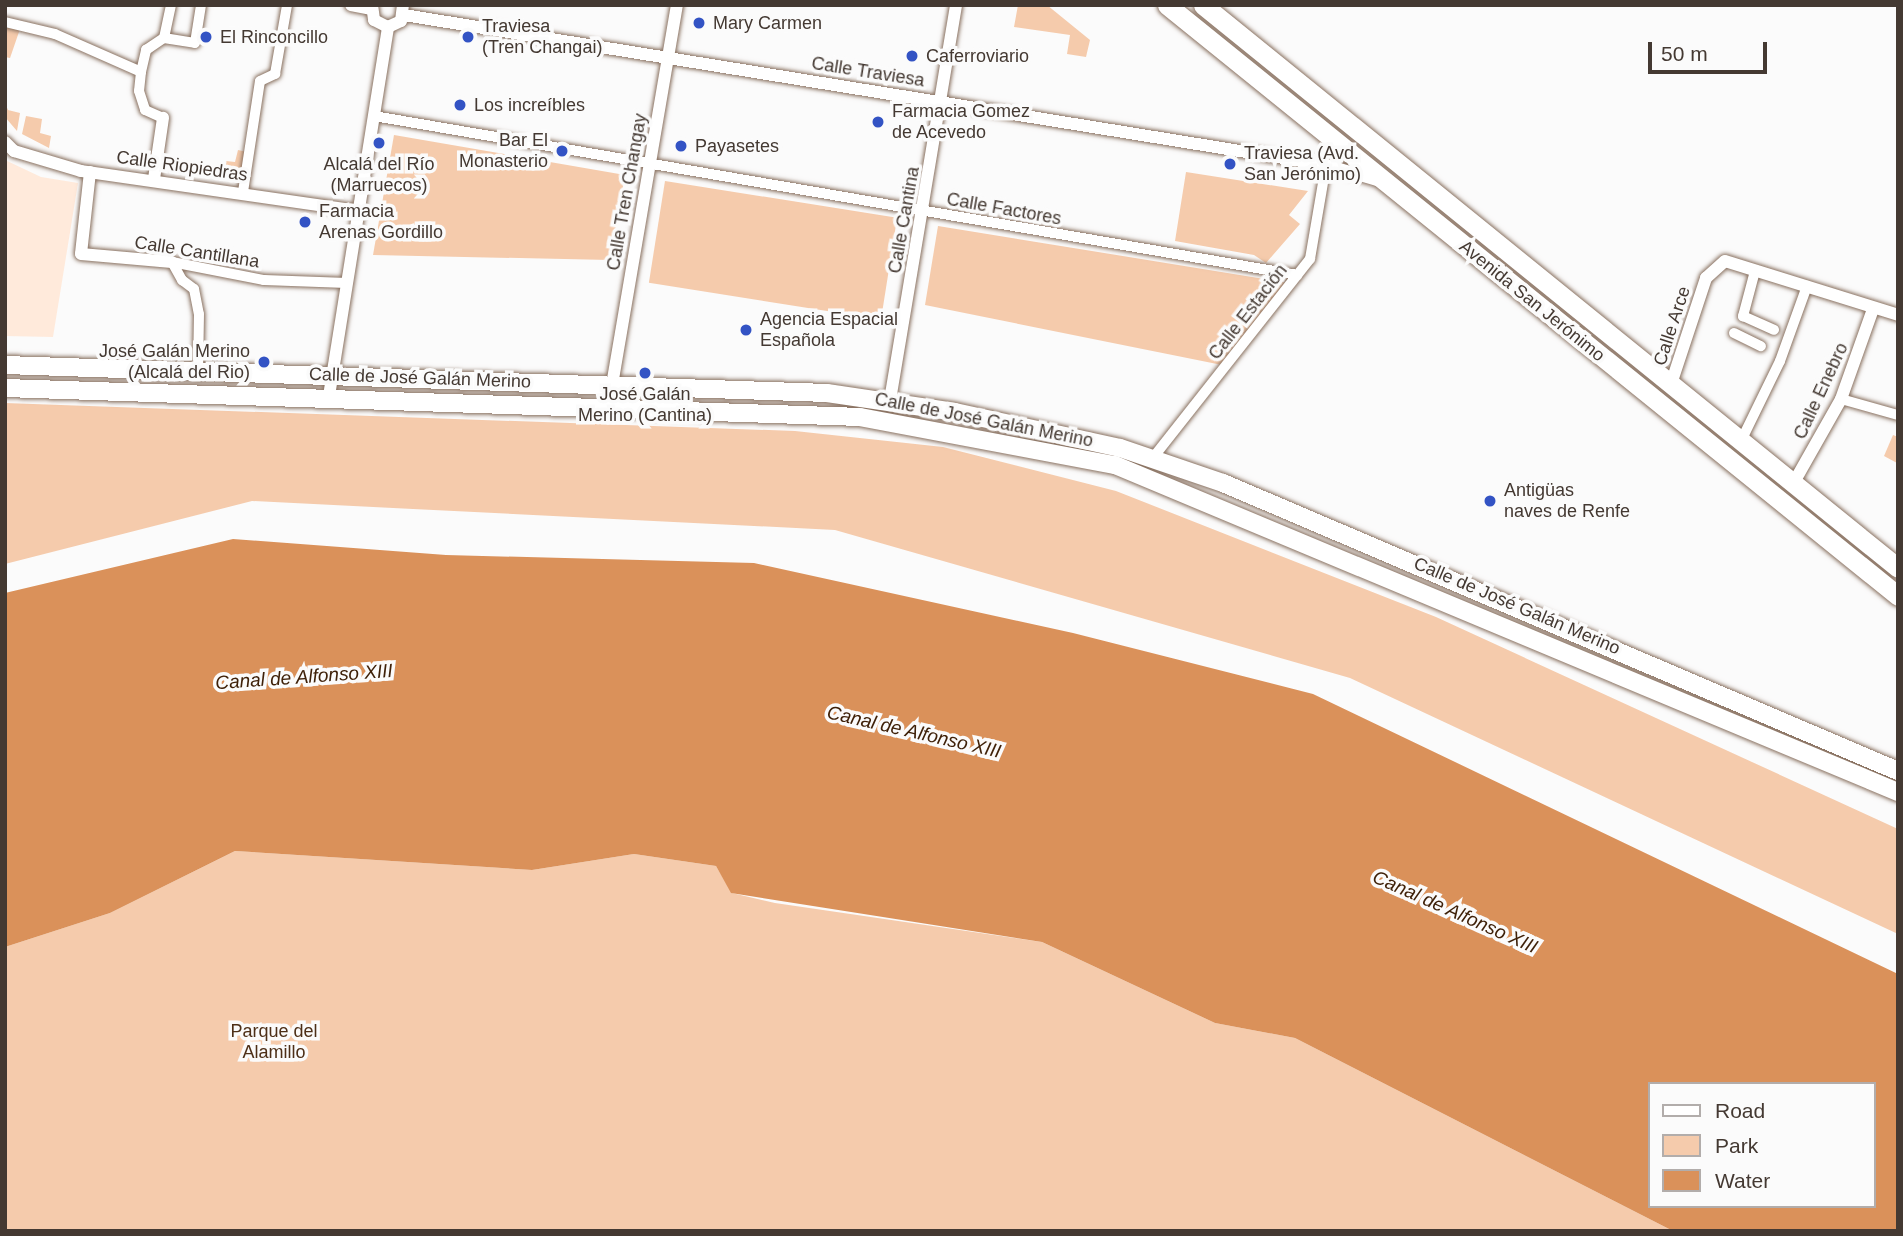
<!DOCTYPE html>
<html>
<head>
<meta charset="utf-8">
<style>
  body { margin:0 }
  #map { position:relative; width:1903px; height:1236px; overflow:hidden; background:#fbfbfb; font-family:Helvetica,sans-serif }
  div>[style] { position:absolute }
  .built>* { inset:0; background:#ffeadb }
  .green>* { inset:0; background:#f5cbac; transform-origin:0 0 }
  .water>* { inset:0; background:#da915a }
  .roads { filter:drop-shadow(0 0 2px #897160) drop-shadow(0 0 2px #897160) }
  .pedestrian>* { height:10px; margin:-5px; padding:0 5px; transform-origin:5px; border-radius:5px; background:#fff }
  .minor>* { height:12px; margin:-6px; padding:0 6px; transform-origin:6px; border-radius:6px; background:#fff }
  .secondary>* { height:18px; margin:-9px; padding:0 9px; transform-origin:9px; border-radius:9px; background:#fff }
  .primary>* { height:19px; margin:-9.5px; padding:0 9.5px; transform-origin:9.5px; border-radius:9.5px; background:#fff }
  .dots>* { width:19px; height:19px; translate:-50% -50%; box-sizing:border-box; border:4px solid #fbfbfb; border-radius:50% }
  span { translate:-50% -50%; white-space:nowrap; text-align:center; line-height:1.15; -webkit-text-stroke:7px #fbfbfb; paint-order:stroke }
  .poi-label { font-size:18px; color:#443932 }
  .left { translate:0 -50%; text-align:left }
  .right { translate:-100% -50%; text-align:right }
  .street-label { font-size:18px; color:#443932 }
  .park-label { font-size:18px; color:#4d2f17 }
  .water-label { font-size:19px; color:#3f2109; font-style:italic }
  .frame { position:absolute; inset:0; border:7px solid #443932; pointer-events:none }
  .legend { position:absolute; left:1648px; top:1082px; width:228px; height:126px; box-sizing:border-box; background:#fbfbfb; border:2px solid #b2adab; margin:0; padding:9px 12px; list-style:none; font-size:21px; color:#443932 }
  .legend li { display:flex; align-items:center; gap:14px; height:35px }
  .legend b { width:35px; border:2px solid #b2adab }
  .scale { position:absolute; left:1648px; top:42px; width:119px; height:32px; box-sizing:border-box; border:4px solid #443932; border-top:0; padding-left:9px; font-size:21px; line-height:24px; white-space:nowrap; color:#443932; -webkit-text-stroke:5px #fbfbfb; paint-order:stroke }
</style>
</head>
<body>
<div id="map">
  <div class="built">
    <i style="clip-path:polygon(5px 160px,41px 177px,78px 183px,53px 337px,5px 336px)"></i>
  </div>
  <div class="green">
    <i style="clip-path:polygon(1018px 5px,1047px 5px,1090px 40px,1086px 57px,1067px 54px,1070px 35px,1014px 27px)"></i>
    <i style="clip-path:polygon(6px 26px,20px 29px,10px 58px,5px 57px)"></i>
    <i style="clip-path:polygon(5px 103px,8px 110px,20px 113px,17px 131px,5px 117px)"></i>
    <i style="clip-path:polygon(26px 116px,42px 119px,40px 133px,51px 136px,49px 148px,22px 134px)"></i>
    <i style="clip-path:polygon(394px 135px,625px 175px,610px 260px,373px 255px)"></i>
    <i style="clip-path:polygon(238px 150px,247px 152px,242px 178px,223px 175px,226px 161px,235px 162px)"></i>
    <i style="clip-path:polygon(1186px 172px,1308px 191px,1289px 215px,1300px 224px,1266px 263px,1254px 255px,1175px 241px)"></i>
    <i style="left:665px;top:181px;width:235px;height:103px;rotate:9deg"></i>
    <i style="clip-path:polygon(938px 226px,1289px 283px,1222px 365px,925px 305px)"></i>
    <i style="clip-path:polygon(5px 403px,795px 431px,943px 447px,1116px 491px,1436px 617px,1898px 829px,1898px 934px,1350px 678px,835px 530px,252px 501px,5px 564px)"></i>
    <i style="clip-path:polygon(1893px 435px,1898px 437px,1897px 463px,1884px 456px)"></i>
    <i style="clip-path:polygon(235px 851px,532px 870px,634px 854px,716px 866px,732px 893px,775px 903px,1042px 942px,1215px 1023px,1295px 1038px,1673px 1231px,5px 1231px,5px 947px,110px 913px)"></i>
  </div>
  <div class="water">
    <i style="clip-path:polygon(evenodd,233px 539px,446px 555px,754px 563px,1073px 633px,1313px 694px,1898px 974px,1898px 1231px,1673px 1231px,1295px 1038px,1215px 1023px,1042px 942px,731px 893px,716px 866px,634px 854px,532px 870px,235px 851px,110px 913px,5px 947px,5px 593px,233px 539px,1649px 1084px,1873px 1084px,1873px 1206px,1649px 1206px,1649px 1084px)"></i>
  </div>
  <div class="roads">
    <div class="pedestrian">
      <i style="left:5px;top:22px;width:51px;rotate:13.5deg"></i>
      <i style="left:55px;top:34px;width:94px;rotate:23.8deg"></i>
      <i style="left:141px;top:72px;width:19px;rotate:96deg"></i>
      <i style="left:139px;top:91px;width:20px;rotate:72deg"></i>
      <i style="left:145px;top:110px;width:20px;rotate:24deg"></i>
      <i style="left:164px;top:38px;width:34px;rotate:-78deg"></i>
      <i style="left:141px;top:72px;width:23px;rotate:-77deg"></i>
      <i style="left:146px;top:50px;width:22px;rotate:-34deg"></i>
      <i style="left:164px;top:38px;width:31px;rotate:9deg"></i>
      <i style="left:195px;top:43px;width:38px;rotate:-81deg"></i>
      <i style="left:374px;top:116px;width:937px;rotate:9.77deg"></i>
      <i style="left:243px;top:192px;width:112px;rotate:-81.3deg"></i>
      <i style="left:260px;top:81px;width:17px;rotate:-25deg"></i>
      <i style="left:275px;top:74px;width:70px;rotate:-80.1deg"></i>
      <i style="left:172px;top:262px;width:94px;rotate:11.1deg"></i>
      <i style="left:264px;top:280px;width:83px;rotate:2.1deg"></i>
      <i style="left:172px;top:262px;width:21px;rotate:61deg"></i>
      <i style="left:182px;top:280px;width:15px;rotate:37deg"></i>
      <i style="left:194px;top:289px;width:25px;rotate:79deg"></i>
      <i style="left:199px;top:314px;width:55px;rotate:91deg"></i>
      <i style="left:1755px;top:271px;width:47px;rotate:104.9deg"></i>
      <i style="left:1743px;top:316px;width:34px;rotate:24deg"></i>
      <i style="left:1734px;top:333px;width:30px;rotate:26deg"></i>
      <i style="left:1841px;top:399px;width:59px;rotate:15.7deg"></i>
      <i style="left:1741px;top:441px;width:89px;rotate:-64deg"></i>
      <i style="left:1780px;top:361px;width:80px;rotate:-70.2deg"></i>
      <i style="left:1152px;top:459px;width:255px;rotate:-51.7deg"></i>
      <i style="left:1310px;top:259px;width:95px;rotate:-80.3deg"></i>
    </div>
    <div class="minor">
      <i style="left:351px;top:5px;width:20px;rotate:11deg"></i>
      <i style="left:372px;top:5px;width:15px;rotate:82deg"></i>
      <i style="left:374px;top:20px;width:16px;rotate:27deg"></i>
      <i style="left:388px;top:27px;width:14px;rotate:-25deg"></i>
      <i style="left:401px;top:21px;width:16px;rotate:-83deg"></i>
      <i style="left:404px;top:15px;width:934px;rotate:9.24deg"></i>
      <i style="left:1326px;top:165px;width:56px;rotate:16.5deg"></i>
      <i style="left:5px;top:142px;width:13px;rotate:45deg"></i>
      <i style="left:14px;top:151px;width:70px;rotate:16.6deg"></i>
      <i style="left:81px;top:171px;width:281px;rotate:8.2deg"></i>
      <i style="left:90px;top:172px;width:82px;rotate:96.3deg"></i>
      <i style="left:81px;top:254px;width:91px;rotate:5deg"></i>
      <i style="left:154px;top:179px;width:62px;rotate:-81.6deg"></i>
      <i style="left:1671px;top:384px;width:112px;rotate:-71.7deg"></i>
      <i style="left:1706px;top:278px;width:25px;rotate:-42deg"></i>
      <i style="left:1725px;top:261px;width:181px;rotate:17.3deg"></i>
      <i style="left:612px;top:385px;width:386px;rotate:-80.3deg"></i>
      <i style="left:329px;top:396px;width:374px;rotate:-80.9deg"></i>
      <i style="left:890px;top:400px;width:400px;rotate:-80.5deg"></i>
      <i style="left:1793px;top:484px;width:98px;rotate:-60.5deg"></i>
      <i style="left:1841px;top:399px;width:96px;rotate:-70.4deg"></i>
    </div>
    <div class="secondary">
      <i style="left:5px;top:365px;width:822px;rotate:1.95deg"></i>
      <i style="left:827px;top:393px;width:129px;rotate:8.4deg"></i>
      <i style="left:955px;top:412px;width:169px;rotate:12.3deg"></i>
      <i style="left:1120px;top:448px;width:109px;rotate:18.8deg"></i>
      <i style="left:1223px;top:483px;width:734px;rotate:23.11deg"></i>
      <i style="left:5px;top:388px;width:855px;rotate:1.94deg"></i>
      <i style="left:860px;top:417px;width:259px;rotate:10.7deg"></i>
      <i style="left:1115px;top:465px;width:849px;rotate:22.67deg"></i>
    </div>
    <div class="primary">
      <i style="left:1167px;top:5px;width:940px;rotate:38.95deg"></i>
      <i style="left:1203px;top:5px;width:894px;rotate:39.01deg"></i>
    </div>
  </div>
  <div class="dots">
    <i style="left:699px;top:23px;background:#3353c4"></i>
    <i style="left:206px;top:37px;background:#3353c4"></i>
    <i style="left:468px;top:37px;background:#3353c4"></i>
    <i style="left:912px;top:56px;background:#3353c4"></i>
    <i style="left:460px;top:105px;background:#3353c4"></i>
    <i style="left:878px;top:122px;background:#3353c4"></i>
    <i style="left:379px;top:143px;background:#3353c4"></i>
    <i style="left:681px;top:146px;background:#3353c4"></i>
    <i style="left:562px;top:151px;background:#3353c4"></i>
    <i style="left:1230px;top:164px;background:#3353c4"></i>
    <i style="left:305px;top:222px;background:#3353c4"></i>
    <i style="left:746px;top:330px;background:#3353c4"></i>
    <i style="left:264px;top:362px;background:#3353c4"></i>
    <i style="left:645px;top:373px;background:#3353c4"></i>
    <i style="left:1490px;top:501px;background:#3353c4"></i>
  </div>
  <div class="poi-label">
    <span class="left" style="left:713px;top:23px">Mary Carmen</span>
    <span class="left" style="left:482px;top:37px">Traviesa<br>(Tren Changai)</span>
    <span class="left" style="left:220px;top:37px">El Rinconcillo</span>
    <span class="left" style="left:926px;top:56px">Caferroviario</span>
    <span class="left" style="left:474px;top:105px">Los increíbles</span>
    <span class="left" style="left:892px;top:122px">Farmacia Gomez<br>de Acevedo</span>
    <span class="right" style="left:548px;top:151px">Bar El<br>Monasterio</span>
    <span class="left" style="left:695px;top:146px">Payasetes</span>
    <span class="left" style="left:1244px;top:164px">Traviesa (Avd.<br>San Jerónimo)</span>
    <span style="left:379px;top:175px">Alcalá del Río<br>(Marruecos)</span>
    <span class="left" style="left:319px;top:222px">Farmacia<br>Arenas Gordillo</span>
    <span class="left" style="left:760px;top:330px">Agencia Espacial<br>Española</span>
    <span class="right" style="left:250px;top:362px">José Galán Merino<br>(Alcalá del Rio)</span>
    <span style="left:645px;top:405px">José Galán<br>Merino (Cantina)</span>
    <span class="left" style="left:1504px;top:501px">Antigüas<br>naves de Renfe</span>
  </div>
  <div class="street-label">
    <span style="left:868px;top:72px;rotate:9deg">Calle Traviesa</span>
    <span style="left:182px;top:166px;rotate:8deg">Calle Riopiedras</span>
    <span style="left:627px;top:192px;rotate:-80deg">Calle Tren Changay</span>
    <span style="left:1004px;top:209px;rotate:10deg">Calle Factores</span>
    <span style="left:904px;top:220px;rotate:-80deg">Calle Cantina</span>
    <span style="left:197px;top:252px;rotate:9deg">Calle Cantillana</span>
    <span style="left:1532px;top:301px;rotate:39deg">Avenida San Jerónimo</span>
    <span style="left:1248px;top:312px;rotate:-52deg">Calle Estación</span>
    <span style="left:1672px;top:326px;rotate:-72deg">Calle Arce</span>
    <span style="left:420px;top:378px;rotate:2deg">Calle de José Galán Merino</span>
    <span style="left:1821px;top:391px;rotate:-65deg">Calle Enebro</span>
    <span style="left:984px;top:420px;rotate:11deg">Calle de José Galán Merino</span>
    <span style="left:1517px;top:606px;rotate:23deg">Calle de José Galán Merino</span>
  </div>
  <div class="park-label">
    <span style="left:274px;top:1042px">Parque del<br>Alamillo</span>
  </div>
  <div class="water-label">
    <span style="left:304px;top:677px;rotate:-4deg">Canal de Alfonso XIII</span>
    <span style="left:914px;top:732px;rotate:13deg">Canal de Alfonso XIII</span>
    <span style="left:1455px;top:912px;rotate:24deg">Canal de Alfonso XIII</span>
  </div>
  <div class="frame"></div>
  <ul class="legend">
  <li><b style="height:9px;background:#fff"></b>Road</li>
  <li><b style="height:19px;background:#f5cbac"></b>Park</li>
  <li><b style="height:19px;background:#da915a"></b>Water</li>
  </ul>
  <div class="scale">50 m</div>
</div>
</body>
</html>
